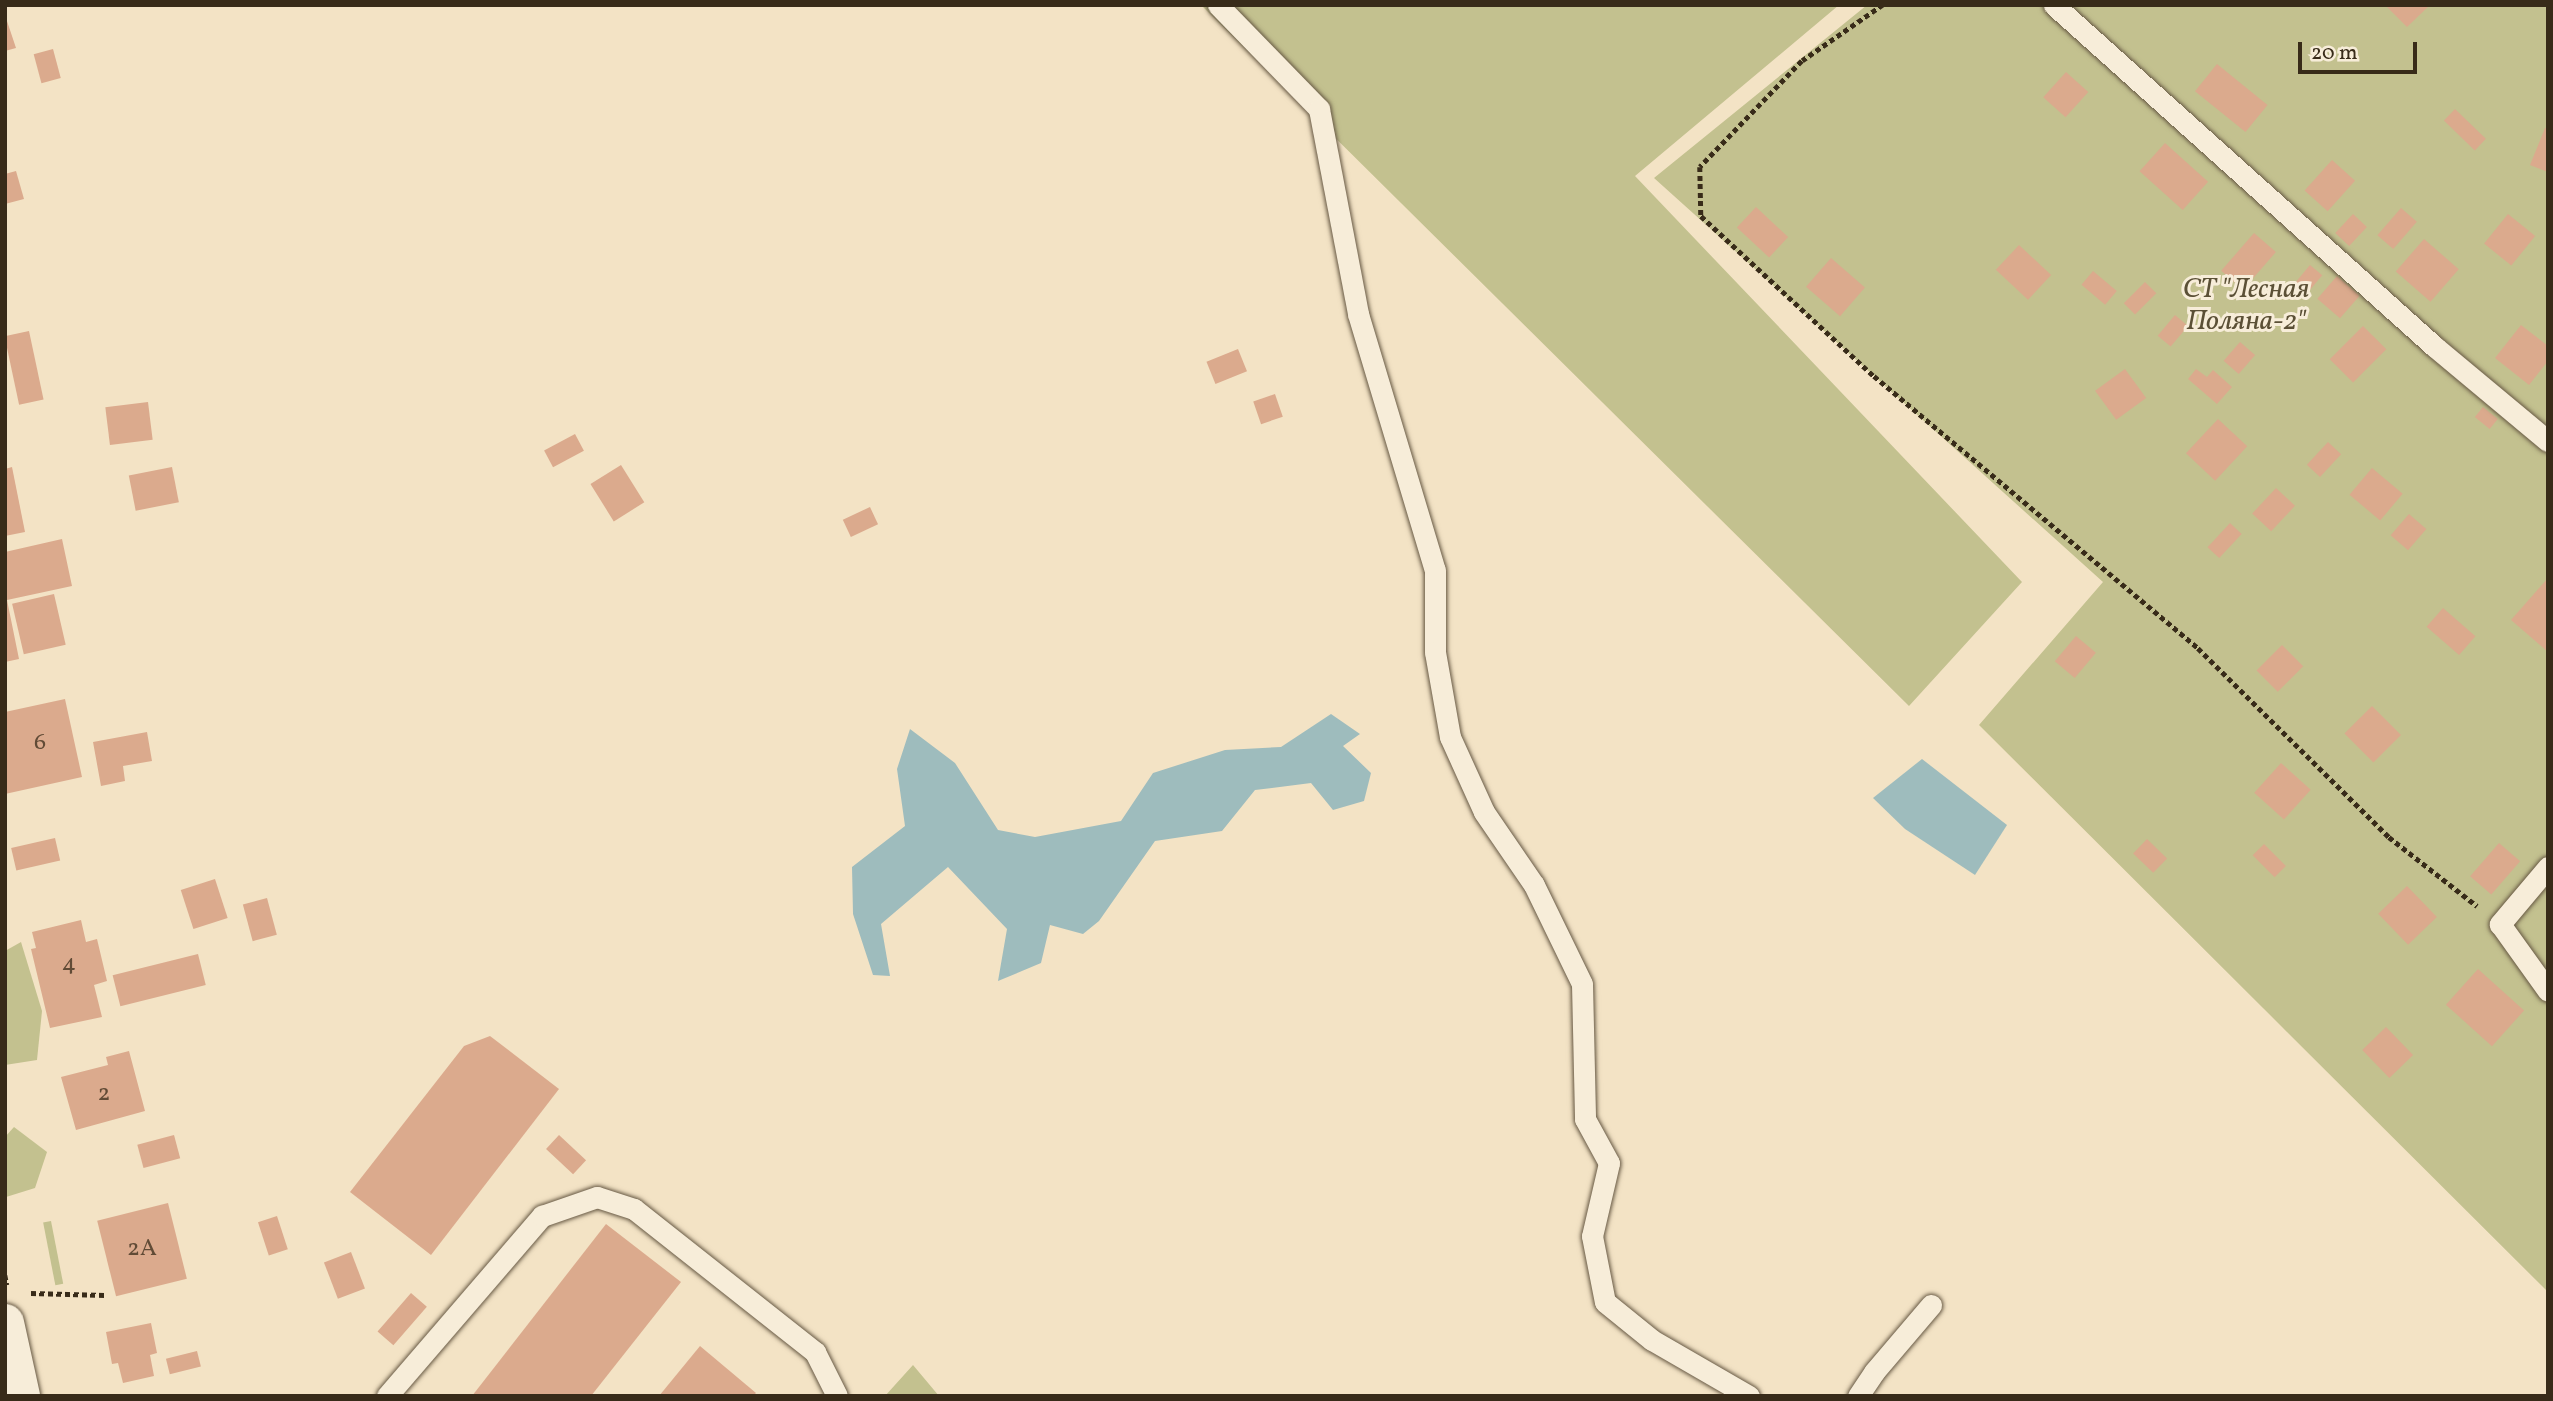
<!DOCTYPE html>
<html>
<head>
<meta charset="utf-8">
<style>
  body { margin:0 }
  #map { position:relative; width:2553px; height:1401px; overflow:hidden; background:#f3e3c5; font-family:Vollkorn,serif }
  div>[style] { position:absolute }
  .green>* { inset:0; background:#c3c18f; transform-origin:0 0 }
  .water>* { inset:0; background:#9ebcbd }
  .building>* { inset:0; background:#dbaa8d; transform-origin:0 0 }
  .path>* { height:4.5px; margin-top:-2.25px; transform-origin:0; background:repeating-linear-gradient(90deg,#382b19 0 5px,transparent 0 8.5px) }
  .roads { filter:drop-shadow(0 0 2px #675944) drop-shadow(0 0 2px #675944) }
  .service>* { height:21px; margin:-10.5px; padding:0 10.5px; transform-origin:10.5px; border-radius:10.5px; background:#f7edd9 }
  .tertiary>* { height:38px; margin:-19px; padding:0 19px; transform-origin:19px; border-radius:19px; background:#f7edd9 }
  span { translate:-50% -50%; white-space:nowrap; text-align:center; line-height:1.15; -webkit-text-stroke:6px #f7edd9; paint-order:stroke }
  .number-label { font-size:24px; color:#614b36 }
  .number-label span { -webkit-text-stroke-width:0 }
  .park-label { font-size:28px; color:#5b5036; font-style:italic }
  .frame { position:absolute; inset:0; border:7px solid #382b19; pointer-events:none }
  .scale { position:absolute; left:2298px; top:42px; width:119px; height:32px; box-sizing:border-box; border:4px solid #382b19; border-top:0; padding-left:9px; font-size:21px; line-height:24px; white-space:nowrap; color:#382b19; -webkit-text-stroke:5px #f7edd9; paint-order:stroke }
</style>
</head>
<body>
<div id="map">
  <div class="green">
    <i style="clip-path:polygon(1201px 5px,1839px 5px,1635px 176px,2022px 582px,1909px 706px)"></i>
    <i style="clip-path:polygon(1867px 5px,2548px 5px,2548px 1292px,1979px 725px,2103px 582px,1654px 178px)"></i>
    <i style="clip-path:polygon(21px 942px,42px 1011px,37px 1060px,5px 1065px,5px 951px)"></i>
    <i style="clip-path:polygon(14px 1127px,47px 1152px,35px 1188px,6px 1197px,5px 1137px)"></i>
    <i style="left:51px;top:1221px;width:64px;height:8px;rotate:79deg"></i>
    <i style="clip-path:polygon(913px 1365px,939px 1396px,884px 1396px,885px 1396px)"></i>
  </div>
  <div class="water">
    <i style="clip-path:polygon(1331px 714px,1360px 734px,1343px 746px,1371px 773px,1364px 801px,1333px 810px,1311px 783px,1255px 790px,1222px 831px,1155px 841px,1099px 921px,1083px 934px,1050px 925px,1041px 963px,998px 981px,1007px 929px,948px 867px,881px 924px,890px 976px,873px 975px,853px 914px,852px 867px,905px 826px,897px 769px,910px 729px,955px 763px,998px 830px,1035px 837px,1121px 821px,1153px 773px,1225px 750px,1281px 747px)"></i>
    <i style="clip-path:polygon(1922px 759px,2007px 825px,1975px 875px,1905px 829px,1873px 798px)"></i>
  </div>
  <div class="building">
    <i style="clip-path:polygon(2385px 5px,2430px 5px,2407px 27px)"></i>
    <i style="clip-path:polygon(5px 15px,16px 48px,5px 51px)"></i>
    <i style="left:53px;top:49px;width:30px;height:20px;rotate:75deg"></i>
    <i style="left:2217px;top:64px;width:65px;height:35px;rotate:39deg"></i>
    <i style="left:2066px;top:72px;width:30px;height:34px;rotate:42deg"></i>
    <i style="left:2455px;top:109px;width:43px;height:16px;rotate:44deg"></i>
    <i style="clip-path:polygon(2545px 128px,2548px 129px,2548px 172px,2530px 165px)"></i>
    <i style="left:2165px;top:143px;width:58px;height:38px;rotate:42deg"></i>
    <i style="left:2332px;top:160px;width:31px;height:41px;rotate:42deg"></i>
    <i style="clip-path:polygon(16px 171px,24px 199px,5px 204px,5px 174px)"></i>
    <i style="left:1756px;top:207px;width:44px;height:28px;rotate:43deg"></i>
    <i style="left:2401px;top:208px;width:21px;height:36px;rotate:41deg"></i>
    <i style="left:2353px;top:214px;width:19px;height:26px;rotate:43deg"></i>
    <i style="left:2508px;top:214px;width:35px;height:38px;rotate:39deg"></i>
    <i style="left:2254px;top:233px;width:29px;height:50px;rotate:41deg"></i>
    <i style="left:2424px;top:239px;width:46px;height:43px;rotate:41deg"></i>
    <i style="left:2019px;top:245px;width:44px;height:34px;rotate:43deg"></i>
    <i style="left:1831px;top:258px;width:45px;height:38px;rotate:41deg"></i>
    <i style="left:2310px;top:265px;width:16px;height:27px;rotate:40deg"></i>
    <i style="left:2093px;top:271px;width:31px;height:18px;rotate:40deg"></i>
    <i style="left:2337px;top:276px;width:30px;height:30px;rotate:41deg"></i>
    <i style="left:2145px;top:282px;width:16px;height:30px;rotate:45deg"></i>
    <i style="left:2175px;top:315px;width:17px;height:27px;rotate:40deg"></i>
    <i style="clip-path:polygon(2521px 325px,2548px 346px,2548px 361px,2529px 385px,2495px 358px)"></i>
    <i style="left:2363px;top:326px;width:33px;height:47px;rotate:45deg"></i>
    <i style="left:29px;top:331px;width:70px;height:25px;rotate:78deg"></i>
    <i style="left:2240px;top:342px;width:20px;height:25px;rotate:41deg"></i>
    <i style="left:1238px;top:349px;width:24px;height:34px;rotate:68deg"></i>
    <i style="left:2125px;top:369px;width:36px;height:37px;rotate:54deg"></i>
    <i style="clip-path:polygon(2196px 369px,2207px 377px,2213px 370px,2232px 387px,2217px 404px,2188px 379px)"></i>
    <i style="left:1275px;top:394px;width:24px;height:23px;rotate:71deg"></i>
    <i style="left:148px;top:402px;width:38px;height:43px;rotate:83deg"></i>
    <i style="left:2483px;top:407px;width:19px;height:13px;rotate:39deg"></i>
    <i style="left:2218px;top:419px;width:40px;height:47px;rotate:43deg"></i>
    <i style="left:575px;top:434px;width:19px;height:35px;rotate:62deg"></i>
    <i style="left:2328px;top:442px;width:18px;height:31px;rotate:43deg"></i>
    <i style="left:621px;top:465px;width:44px;height:36px;rotate:58deg"></i>
    <i style="clip-path:polygon(12px 467px,25px 532px,5px 536px,5px 469px)"></i>
    <i style="left:172px;top:467px;width:36px;height:44px;rotate:79deg"></i>
    <i style="left:2372px;top:468px;width:40px;height:35px;rotate:40deg"></i>
    <i style="left:2276px;top:488px;width:26px;height:35px;rotate:43deg"></i>
    <i style="left:870px;top:507px;width:19px;height:30px;rotate:65deg"></i>
    <i style="left:2409px;top:514px;width:23px;height:28px;rotate:41deg"></i>
    <i style="left:2230px;top:523px;width:16px;height:33px;rotate:43deg"></i>
    <i style="clip-path:polygon(62px 539px,72px 586px,7px 600px,19px 659px,5px 662px,5px 552px)"></i>
    <i style="clip-path:polygon(2548px 578px,2548px 652px,2511px 620px)"></i>
    <i style="left:54px;top:594px;width:52px;height:43px;rotate:77deg"></i>
    <i style="left:2443px;top:608px;width:43px;height:25px;rotate:41deg"></i>
    <i style="left:2076px;top:636px;width:26px;height:33px;rotate:40deg"></i>
    <i style="left:2282px;top:645px;width:30px;height:36px;rotate:45deg"></i>
    <i style="clip-path:polygon(65px 699px,82px 777px,5px 794px,5px 712px)"></i>
    <i style="left:2372px;top:706px;width:41px;height:39px;rotate:45deg"></i>
    <i style="clip-path:polygon(147px 732px,152px 761px,123px 766px,125px 781px,101px 786px,93px 742px)"></i>
    <i style="left:2281px;top:763px;width:40px;height:40px;rotate:42deg"></i>
    <i style="left:55px;top:838px;width:23px;height:45px;rotate:77deg"></i>
    <i style="left:2147px;top:839px;width:28px;height:20px;rotate:44deg"></i>
    <i style="left:2499px;top:843px;width:28px;height:44px;rotate:41deg"></i>
    <i style="left:2264px;top:844px;width:31px;height:16px;rotate:45deg"></i>
    <i style="left:215px;top:879px;width:41px;height:36px;rotate:72deg"></i>
    <i style="left:2407px;top:886px;width:43px;height:40px;rotate:46deg"></i>
    <i style="left:267px;top:898px;width:38px;height:25px;rotate:75deg"></i>
    <i style="clip-path:polygon(81px 920px,86px 942px,97px 939px,107px 981px,94px 985px,102px 1017px,50px 1028px,31px 949px,36px 948px,32px 932px)"></i>
    <i style="left:198px;top:954px;width:32px;height:88px;rotate:76deg"></i>
    <i style="left:2478px;top:969px;width:62px;height:48px;rotate:42deg"></i>
    <i style="left:2386px;top:1027px;width:39px;height:33px;rotate:46deg"></i>
    <i style="clip-path:polygon(490px 1036px,559px 1089px,431px 1255px,350px 1192px,464px 1046px)"></i>
    <i style="clip-path:polygon(129px 1051px,145px 1111px,76px 1130px,61px 1077px,108px 1065px,106px 1057px)"></i>
    <i style="left:174px;top:1135px;width:24px;height:38px;rotate:75deg"></i>
    <i style="left:559px;top:1135px;width:37px;height:19px;rotate:43deg"></i>
    <i style="left:168px;top:1203px;width:78px;height:73px;rotate:76deg"></i>
    <i style="left:277px;top:1216px;width:35px;height:20px;rotate:72deg"></i>
    <i style="clip-path:polygon(606px 1224px,681px 1282px,591px 1396px,472px 1396px)"></i>
    <i style="left:351px;top:1252px;width:39px;height:29px;rotate:69deg"></i>
    <i style="left:411px;top:1293px;width:21px;height:51px;rotate:41deg"></i>
    <i style="clip-path:polygon(151px 1323px,157px 1353px,150px 1355px,154px 1376px,123px 1383px,118px 1363px,112px 1364px,106px 1332px)"></i>
    <i style="clip-path:polygon(700px 1346px,756px 1393px,753px 1396px,659px 1396px)"></i>
    <i style="left:197px;top:1351px;width:16px;height:32px;rotate:76deg"></i>
  </div>
  <div class="path">
    <i style="left:1883px;top:5px;width:98px;rotate:145.3deg"></i>
    <i style="left:1802px;top:61px;width:147px;rotate:133.9deg"></i>
    <i style="left:1700px;top:167px;width:49px;rotate:88.8deg"></i>
    <i style="left:1701px;top:216px;width:236px;rotate:42.8deg"></i>
    <i style="left:1874px;top:376px;width:423px;rotate:40deg"></i>
    <i style="left:2198px;top:648px;width:269px;rotate:44.7deg"></i>
    <i style="left:2389px;top:837px;width:112px;rotate:38.1deg"></i>
    <i style="left:5px;top:1275px;width:10px;rotate:79deg"></i>
    <i style="left:31px;top:1293px;width:74px;rotate:1.5deg"></i>
  </div>
  <div class="roads">
    <div class="service">
      <i style="left:1218px;top:5px;width:145px;rotate:45.8deg"></i>
      <i style="left:1319px;top:109px;width:209px;rotate:79.2deg"></i>
      <i style="left:1358px;top:314px;width:267px;rotate:73.3deg"></i>
      <i style="left:1435px;top:570px;width:82px;rotate:90deg"></i>
      <i style="left:1435px;top:652px;width:86px;rotate:80deg"></i>
      <i style="left:1450px;top:737px;width:82px;rotate:65.6deg"></i>
      <i style="left:1484px;top:812px;width:88px;rotate:55.6deg"></i>
      <i style="left:1534px;top:885px;width:110px;rotate:64.1deg"></i>
      <i style="left:1582px;top:984px;width:135px;rotate:88.7deg"></i>
      <i style="left:1585px;top:1119px;width:50px;rotate:61.4deg"></i>
      <i style="left:1609px;top:1163px;width:75px;rotate:103.1deg"></i>
      <i style="left:1592px;top:1236px;width:67px;rotate:78.9deg"></i>
      <i style="left:1605px;top:1302px;width:60px;rotate:39deg"></i>
      <i style="left:1652px;top:1340px;width:112px;rotate:30deg"></i>
      <i style="left:2054px;top:5px;width:512px;rotate:41.91deg"></i>
      <i style="left:2435px;top:347px;width:147px;rotate:39.8deg"></i>
      <i style="left:2548px;top:867px;width:75px;rotate:130.1deg"></i>
      <i style="left:2500px;top:924px;width:82px;rotate:54.4deg"></i>
      <i style="left:387px;top:1396px;width:238px;rotate:-49.3deg"></i>
      <i style="left:542px;top:1216px;width:58px;rotate:-19.1deg"></i>
      <i style="left:597px;top:1197px;width:39px;rotate:18deg"></i>
      <i style="left:634px;top:1209px;width:231px;rotate:38.3deg"></i>
      <i style="left:815px;top:1352px;width:49px;rotate:63.4deg"></i>
      <i style="left:1858px;top:1396px;width:29px;rotate:-56deg"></i>
      <i style="left:1874px;top:1372px;width:88px;rotate:-49.6deg"></i>
    </div>
    <div class="tertiary">
      <i style="left:5px;top:1323px;width:75px;rotate:77.6deg"></i>
    </div>
  </div>
  <div class="number-label">
    <span style="left:40px;top:744px">6</span>
    <span style="left:69px;top:965px">4</span>
    <span style="left:104px;top:1095px">2</span>
    <span style="left:142px;top:1250px">2А</span>
  </div>
  <div class="park-label">
    <span style="left:2246px;top:306px">СТ "Лесная<br>Поляна-2"</span>
  </div>
  <div class="frame"></div>
  <div class="scale">20 m</div>
</div>
</body>
</html>
